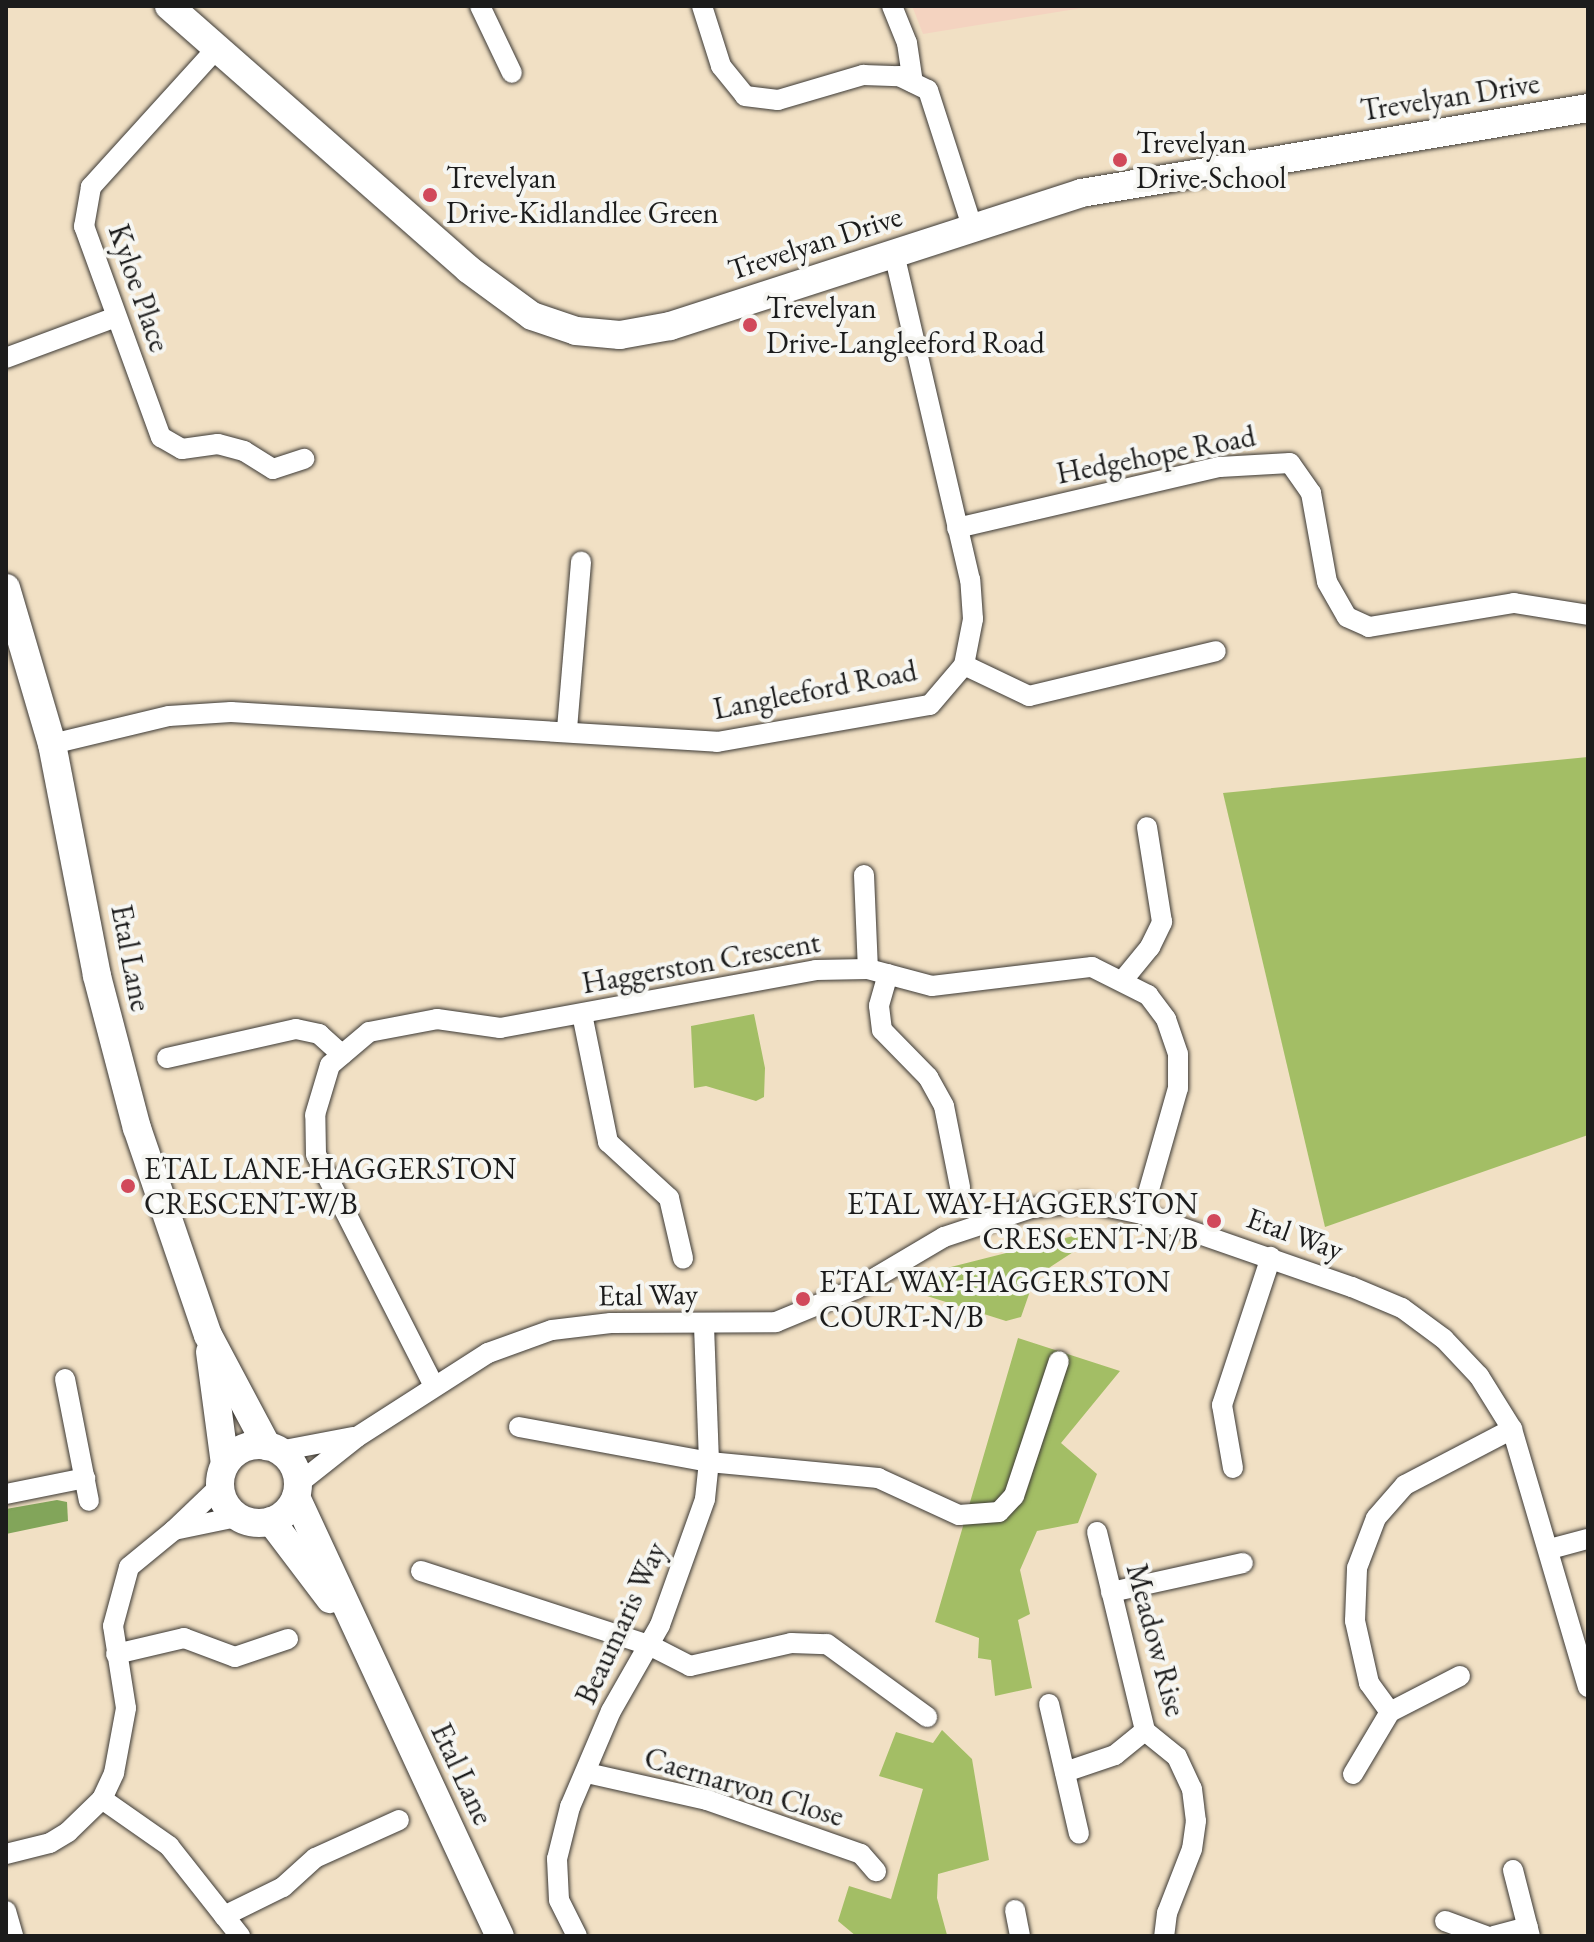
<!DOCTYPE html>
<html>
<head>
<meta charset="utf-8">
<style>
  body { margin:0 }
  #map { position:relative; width:1594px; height:1942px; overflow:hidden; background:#f1e0c4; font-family:"EB Garamond",serif }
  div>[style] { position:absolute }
  .built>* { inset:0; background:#f4d3c0 }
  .green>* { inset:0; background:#a3be65 }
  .forest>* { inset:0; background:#82a55a }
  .roads { filter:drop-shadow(0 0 2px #3c3935) drop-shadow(0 0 2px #3c3935) }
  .street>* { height:20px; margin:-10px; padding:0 10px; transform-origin:10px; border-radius:10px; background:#fff }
  .secondary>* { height:28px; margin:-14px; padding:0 14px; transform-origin:14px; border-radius:14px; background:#fff }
  .secondary>.ring { margin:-14px; padding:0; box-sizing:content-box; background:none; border:28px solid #fff; border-radius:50% }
  .dots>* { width:22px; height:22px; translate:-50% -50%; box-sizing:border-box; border:4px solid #f6f6f2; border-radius:50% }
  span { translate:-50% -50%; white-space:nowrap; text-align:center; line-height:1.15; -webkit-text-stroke:8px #f6f6f2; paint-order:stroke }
  .street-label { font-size:30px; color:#1c1c1c }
  .poi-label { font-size:30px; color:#1c1c1c }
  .left { translate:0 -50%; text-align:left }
  .right { translate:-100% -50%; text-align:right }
  .frame { position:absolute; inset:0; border:8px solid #1c1c1c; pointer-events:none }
</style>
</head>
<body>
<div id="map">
  <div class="built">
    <i style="clip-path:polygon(912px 6px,1094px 6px,923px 34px)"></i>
  </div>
  <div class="green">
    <i style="clip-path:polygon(1588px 757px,1588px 1135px,1325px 1227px,1223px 793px)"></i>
    <i style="clip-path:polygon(754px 1014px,765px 1068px,764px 1097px,756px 1101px,706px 1086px,694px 1088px,691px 1026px)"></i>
    <i style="clip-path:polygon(1085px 1233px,1093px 1239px,1035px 1277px,1021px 1317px,1006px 1321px,908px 1290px,935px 1271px)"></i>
    <i style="clip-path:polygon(1018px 1338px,1120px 1371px,1061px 1443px,1097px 1474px,1078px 1523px,1037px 1531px,1020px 1570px,1030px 1614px,1018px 1620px,1032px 1688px,995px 1696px,991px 1660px,978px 1658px,979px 1638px,935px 1622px)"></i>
    <i style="clip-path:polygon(942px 1730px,972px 1759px,989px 1860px,938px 1874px,937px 1898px,947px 1935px,856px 1936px,838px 1921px,849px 1886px,891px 1899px,923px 1789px,879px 1776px,896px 1732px,933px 1743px)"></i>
  </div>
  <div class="forest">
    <i style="clip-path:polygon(57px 1500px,67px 1502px,68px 1521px,6px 1534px,6px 1509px)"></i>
  </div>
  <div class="roads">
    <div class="street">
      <i style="left:480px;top:6px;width:74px;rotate:64.5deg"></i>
      <i style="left:702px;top:6px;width:63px;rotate:72.4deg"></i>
      <i style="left:721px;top:66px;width:38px;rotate:51deg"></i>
      <i style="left:745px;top:96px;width:33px;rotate:7deg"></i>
      <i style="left:778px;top:100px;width:89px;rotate:-16.4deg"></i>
      <i style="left:863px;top:75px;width:36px;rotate:2deg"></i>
      <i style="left:899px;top:76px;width:32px;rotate:26deg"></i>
      <i style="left:928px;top:90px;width:143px;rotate:72.1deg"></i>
      <i style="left:892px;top:6px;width:40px;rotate:68deg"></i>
      <i style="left:907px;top:43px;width:40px;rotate:81.5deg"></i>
      <i style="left:217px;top:48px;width:188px;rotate:132.2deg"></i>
      <i style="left:91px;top:187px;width:40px;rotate:100deg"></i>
      <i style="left:84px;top:226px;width:225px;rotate:70deg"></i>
      <i style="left:161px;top:437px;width:24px;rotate:30deg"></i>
      <i style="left:182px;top:449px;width:36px;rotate:-8deg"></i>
      <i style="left:218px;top:444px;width:27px;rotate:15deg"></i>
      <i style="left:244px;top:451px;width:34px;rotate:32deg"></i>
      <i style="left:273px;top:469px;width:33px;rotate:-18deg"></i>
      <i style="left:6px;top:358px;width:117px;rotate:-20.4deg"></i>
      <i style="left:957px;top:528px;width:270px;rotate:-13.1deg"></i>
      <i style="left:1220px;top:467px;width:70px;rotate:-3.3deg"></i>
      <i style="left:1290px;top:463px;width:37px;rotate:55deg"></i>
      <i style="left:1311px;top:493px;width:90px;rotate:79.8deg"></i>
      <i style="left:1327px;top:582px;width:40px;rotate:60.3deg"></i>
      <i style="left:1347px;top:617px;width:24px;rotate:24deg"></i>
      <i style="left:1369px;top:627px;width:147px;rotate:-9.4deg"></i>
      <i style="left:1514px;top:603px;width:75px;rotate:9.2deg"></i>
      <i style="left:964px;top:665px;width:72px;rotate:25.5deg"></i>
      <i style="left:1029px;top:696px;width:192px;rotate:-13.5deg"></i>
      <i style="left:567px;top:729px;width:168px;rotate:-85.2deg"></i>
      <i style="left:52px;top:744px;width:120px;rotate:-13.5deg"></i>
      <i style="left:169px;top:716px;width:62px;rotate:-3.7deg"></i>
      <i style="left:231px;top:712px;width:487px;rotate:3.5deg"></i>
      <i style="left:717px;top:742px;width:216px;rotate:-9.9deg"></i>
      <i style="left:930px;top:705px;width:52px;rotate:-49.6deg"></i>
      <i style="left:964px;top:665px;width:47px;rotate:-78.9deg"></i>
      <i style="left:973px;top:619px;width:39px;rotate:-94deg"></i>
      <i style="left:970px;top:580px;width:336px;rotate:-103.1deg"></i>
      <i style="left:864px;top:875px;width:94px;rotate:87.6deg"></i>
      <i style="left:888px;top:974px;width:33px;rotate:106deg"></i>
      <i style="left:879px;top:1006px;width:24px;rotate:83deg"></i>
      <i style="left:882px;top:1030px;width:66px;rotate:45.6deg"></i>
      <i style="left:928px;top:1077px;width:33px;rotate:61deg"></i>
      <i style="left:944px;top:1106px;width:83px;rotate:78.8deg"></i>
      <i style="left:1123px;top:980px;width:43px;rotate:-50.7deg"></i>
      <i style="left:1150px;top:947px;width:28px;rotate:-64deg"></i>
      <i style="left:1162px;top:922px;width:96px;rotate:-99deg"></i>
      <i style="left:582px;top:1014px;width:131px;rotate:78.5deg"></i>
      <i style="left:608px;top:1142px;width:83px;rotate:42.6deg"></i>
      <i style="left:669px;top:1198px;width:62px;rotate:76.9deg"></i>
      <i style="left:167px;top:1058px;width:132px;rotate:-12.7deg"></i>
      <i style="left:296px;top:1029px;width:24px;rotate:12deg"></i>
      <i style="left:319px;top:1034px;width:31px;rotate:42deg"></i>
      <i style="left:65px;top:1379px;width:124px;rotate:78.9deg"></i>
      <i style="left:434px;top:1386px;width:260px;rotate:-117deg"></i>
      <i style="left:316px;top:1154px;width:39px;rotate:-91deg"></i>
      <i style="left:315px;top:1115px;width:52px;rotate:-73.3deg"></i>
      <i style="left:330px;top:1065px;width:51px;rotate:-40.2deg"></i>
      <i style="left:369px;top:1032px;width:69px;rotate:-10.8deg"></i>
      <i style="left:437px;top:1019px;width:64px;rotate:8.1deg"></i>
      <i style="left:500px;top:1028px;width:321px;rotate:-10.4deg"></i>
      <i style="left:816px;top:970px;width:52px;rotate:-1.1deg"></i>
      <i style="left:868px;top:969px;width:66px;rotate:14.9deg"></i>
      <i style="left:932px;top:986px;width:161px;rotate:-6.8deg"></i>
      <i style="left:1092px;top:967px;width:63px;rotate:26.6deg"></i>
      <i style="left:1148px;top:995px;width:30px;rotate:53deg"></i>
      <i style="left:1166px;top:1019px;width:37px;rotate:71deg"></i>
      <i style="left:1178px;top:1054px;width:34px;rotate:90deg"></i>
      <i style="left:1178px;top:1088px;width:131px;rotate:105.9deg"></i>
      <i style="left:519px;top:1427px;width:193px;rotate:10.4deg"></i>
      <i style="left:709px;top:1462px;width:170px;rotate:5.4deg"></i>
      <i style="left:878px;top:1478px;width:89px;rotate:24.6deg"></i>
      <i style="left:959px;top:1515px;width:40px;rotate:-4.3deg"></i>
      <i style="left:999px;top:1512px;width:22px;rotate:-47deg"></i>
      <i style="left:1014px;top:1496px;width:142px;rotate:-71.6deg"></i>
      <i style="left:279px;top:1451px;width:75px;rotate:-10.7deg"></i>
      <i style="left:1233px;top:1468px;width:64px;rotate:-99.9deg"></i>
      <i style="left:1222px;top:1405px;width:156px;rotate:-71.7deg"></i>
      <i style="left:298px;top:1484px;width:75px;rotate:-38.5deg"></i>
      <i style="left:357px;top:1437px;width:156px;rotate:-32.7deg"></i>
      <i style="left:488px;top:1353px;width:68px;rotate:-19.8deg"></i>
      <i style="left:552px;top:1330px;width:59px;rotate:-6.8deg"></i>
      <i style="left:611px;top:1323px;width:165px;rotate:-0.3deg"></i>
      <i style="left:776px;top:1322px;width:87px;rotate:-22.4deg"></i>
      <i style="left:856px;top:1289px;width:102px;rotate:-30.6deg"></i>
      <i style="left:944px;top:1237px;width:92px;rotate:-18.4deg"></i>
      <i style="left:1031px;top:1208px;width:54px;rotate:-6.3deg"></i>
      <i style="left:1085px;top:1202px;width:58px;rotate:11.9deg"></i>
      <i style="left:1142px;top:1214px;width:222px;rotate:19.2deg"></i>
      <i style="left:1352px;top:1287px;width:54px;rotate:22.8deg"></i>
      <i style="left:1402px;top:1308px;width:52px;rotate:36.4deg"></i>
      <i style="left:1444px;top:1339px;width:51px;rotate:46.6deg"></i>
      <i style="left:1479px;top:1376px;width:62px;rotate:58.1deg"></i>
      <i style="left:1512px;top:1429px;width:269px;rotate:73.6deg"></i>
      <i style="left:6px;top:1494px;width:81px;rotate:-11.4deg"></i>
      <i style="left:174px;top:1530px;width:64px;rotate:-43.7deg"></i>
      <i style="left:1097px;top:1532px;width:205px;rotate:76.4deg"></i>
      <i style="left:1145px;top:1731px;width:41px;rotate:39.1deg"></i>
      <i style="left:1177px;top:1757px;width:35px;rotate:65deg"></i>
      <i style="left:1192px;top:1789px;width:32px;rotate:83deg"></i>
      <i style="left:1196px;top:1821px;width:28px;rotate:98deg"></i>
      <i style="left:1192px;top:1849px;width:69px;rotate:111.3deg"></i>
      <i style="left:1167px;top:1913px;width:23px;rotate:97deg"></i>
      <i style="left:1550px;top:1549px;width:39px;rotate:-15deg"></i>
      <i style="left:421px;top:1571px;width:240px;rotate:18deg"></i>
      <i style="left:649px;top:1645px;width:46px;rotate:27.1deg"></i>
      <i style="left:690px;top:1666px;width:104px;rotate:-12.8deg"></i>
      <i style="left:791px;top:1643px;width:36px;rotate:2deg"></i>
      <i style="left:827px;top:1644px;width:124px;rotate:36.1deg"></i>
      <i style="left:1111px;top:1592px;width:135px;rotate:-12.4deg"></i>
      <i style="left:116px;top:1654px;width:70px;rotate:-13.2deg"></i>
      <i style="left:184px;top:1638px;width:54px;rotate:20.4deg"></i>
      <i style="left:235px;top:1657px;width:56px;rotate:-18.8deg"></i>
      <i style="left:1460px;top:1676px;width:79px;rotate:152.8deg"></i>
      <i style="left:1390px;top:1712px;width:36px;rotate:-126deg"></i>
      <i style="left:1369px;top:1683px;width:64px;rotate:-102.7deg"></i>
      <i style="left:1355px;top:1621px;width:53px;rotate:-87.8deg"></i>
      <i style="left:1357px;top:1568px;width:53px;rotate:-69.2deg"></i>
      <i style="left:1376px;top:1518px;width:44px;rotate:-48.7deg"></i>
      <i style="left:1405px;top:1485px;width:121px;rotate:-27.6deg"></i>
      <i style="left:1049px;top:1704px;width:133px;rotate:77deg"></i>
      <i style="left:1065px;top:1772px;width:53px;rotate:-18.8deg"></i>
      <i style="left:1115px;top:1755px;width:38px;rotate:-39deg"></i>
      <i style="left:587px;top:1773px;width:123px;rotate:12.7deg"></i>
      <i style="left:707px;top:1800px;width:163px;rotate:19.3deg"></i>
      <i style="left:861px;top:1854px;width:23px;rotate:49deg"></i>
      <i style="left:1353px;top:1774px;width:72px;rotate:-59.2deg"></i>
      <i style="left:102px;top:1799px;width:82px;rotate:35deg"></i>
      <i style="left:169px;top:1846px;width:115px;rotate:51.7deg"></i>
      <i style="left:6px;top:1854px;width:45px;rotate:-14deg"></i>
      <i style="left:50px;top:1843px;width:21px;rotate:-31deg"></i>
      <i style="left:68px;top:1832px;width:47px;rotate:-44.1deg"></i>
      <i style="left:102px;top:1799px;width:29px;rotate:-65deg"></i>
      <i style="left:114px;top:1773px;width:66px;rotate:-79.5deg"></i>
      <i style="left:126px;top:1708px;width:83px;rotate:-99deg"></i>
      <i style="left:113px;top:1626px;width:61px;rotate:-74.8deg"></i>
      <i style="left:129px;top:1567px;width:58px;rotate:-39.4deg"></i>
      <i style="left:174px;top:1530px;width:64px;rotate:-11.7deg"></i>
      <i style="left:1513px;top:1870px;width:68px;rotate:75.6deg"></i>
      <i style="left:1015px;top:1910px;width:26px;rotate:79deg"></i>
      <i style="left:6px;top:1911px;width:26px;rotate:74deg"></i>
      <i style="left:224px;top:1916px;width:66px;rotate:-26.2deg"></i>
      <i style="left:283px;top:1887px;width:43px;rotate:-42.2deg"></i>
      <i style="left:315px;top:1858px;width:92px;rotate:-24.3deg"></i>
      <i style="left:1445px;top:1921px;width:44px;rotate:20.1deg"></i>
      <i style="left:577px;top:1936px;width:40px;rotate:-116.6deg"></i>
      <i style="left:559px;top:1900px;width:41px;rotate:-92.8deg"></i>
      <i style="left:557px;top:1859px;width:54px;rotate:-76deg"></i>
      <i style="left:570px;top:1807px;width:104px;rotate:-66.9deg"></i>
      <i style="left:611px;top:1711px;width:99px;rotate:-60.3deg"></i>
      <i style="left:660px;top:1625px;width:134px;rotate:-70.3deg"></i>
      <i style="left:705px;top:1499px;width:37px;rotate:-84deg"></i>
      <i style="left:709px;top:1462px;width:137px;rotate:-92.1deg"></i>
      <i style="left:1494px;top:1936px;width:35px;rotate:-15deg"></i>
    </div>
    <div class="secondary">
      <i style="left:169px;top:6px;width:398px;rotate:41.3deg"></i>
      <i style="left:468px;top:269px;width:79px;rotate:36.3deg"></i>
      <i style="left:532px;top:316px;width:46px;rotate:18.8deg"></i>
      <i style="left:576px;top:331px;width:44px;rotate:5.2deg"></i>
      <i style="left:620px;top:335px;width:51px;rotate:-10.2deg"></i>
      <i style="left:670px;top:326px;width:432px;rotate:-17.9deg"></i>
      <i style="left:1081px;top:193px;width:514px;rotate:-9.52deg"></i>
      <i style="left:6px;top:588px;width:163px;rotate:73.6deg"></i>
      <i style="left:52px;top:744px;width:236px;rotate:79deg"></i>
      <i style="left:97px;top:976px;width:157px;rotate:75.3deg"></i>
      <i style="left:137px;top:1128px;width:219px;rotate:71.1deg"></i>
      <i style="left:208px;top:1335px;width:126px;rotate:62deg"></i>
      <i style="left:210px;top:1352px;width:113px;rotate:82.4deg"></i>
      <i class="ring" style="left:220px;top:1445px;width:50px;height:50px"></i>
      <i style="left:296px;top:1497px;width:484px;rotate:65.1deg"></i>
      <i style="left:271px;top:1521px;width:98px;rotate:52.9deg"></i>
    </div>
  </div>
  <div class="dots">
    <i style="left:1120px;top:160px;background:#d1495b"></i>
    <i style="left:430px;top:195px;background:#d1495b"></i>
    <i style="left:750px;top:325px;background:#d1495b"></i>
    <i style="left:128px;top:1186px;background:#d1495b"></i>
    <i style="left:1214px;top:1221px;background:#d1495b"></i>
    <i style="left:803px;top:1299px;background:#d1495b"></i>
  </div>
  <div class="street-label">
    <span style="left:1450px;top:97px;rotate:-9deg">Trevelyan Drive</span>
    <span style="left:815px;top:243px;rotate:-18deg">Trevelyan Drive</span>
    <span style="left:139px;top:288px;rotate:71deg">Kyloe Place</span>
    <span style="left:1156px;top:455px;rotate:-11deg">Hedgehope Road</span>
    <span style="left:815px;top:690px;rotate:-11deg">Langleeford Road</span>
    <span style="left:131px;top:958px;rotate:79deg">Etal Lane</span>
    <span style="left:701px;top:963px;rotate:-10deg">Haggerston Crescent</span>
    <span style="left:1295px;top:1234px;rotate:20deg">Etal Way</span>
    <span style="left:648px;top:1295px;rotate:-1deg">Etal Way</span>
    <span style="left:621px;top:1623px;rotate:-65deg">Beaumaris Way</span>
    <span style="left:1156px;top:1640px;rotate:75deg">Meadow Rise</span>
    <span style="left:462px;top:1774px;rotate:65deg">Etal Lane</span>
    <span style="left:744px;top:1787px;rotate:17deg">Caernarvon Close</span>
  </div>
  <div class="poi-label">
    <span class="left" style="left:1136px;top:160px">Trevelyan<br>Drive-School</span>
    <span class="left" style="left:446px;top:195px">Trevelyan<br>Drive-Kidlandlee Green</span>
    <span class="left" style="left:766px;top:325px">Trevelyan<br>Drive-Langleeford Road</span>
    <span class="left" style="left:144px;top:1186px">ETAL LANE-HAGGERSTON<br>CRESCENT-W/B</span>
    <span class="right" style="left:1198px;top:1221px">ETAL WAY-HAGGERSTON<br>CRESCENT-N/B</span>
    <span class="left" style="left:819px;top:1299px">ETAL WAY-HAGGERSTON<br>COURT-N/B</span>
  </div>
  <div class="frame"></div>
</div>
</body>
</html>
